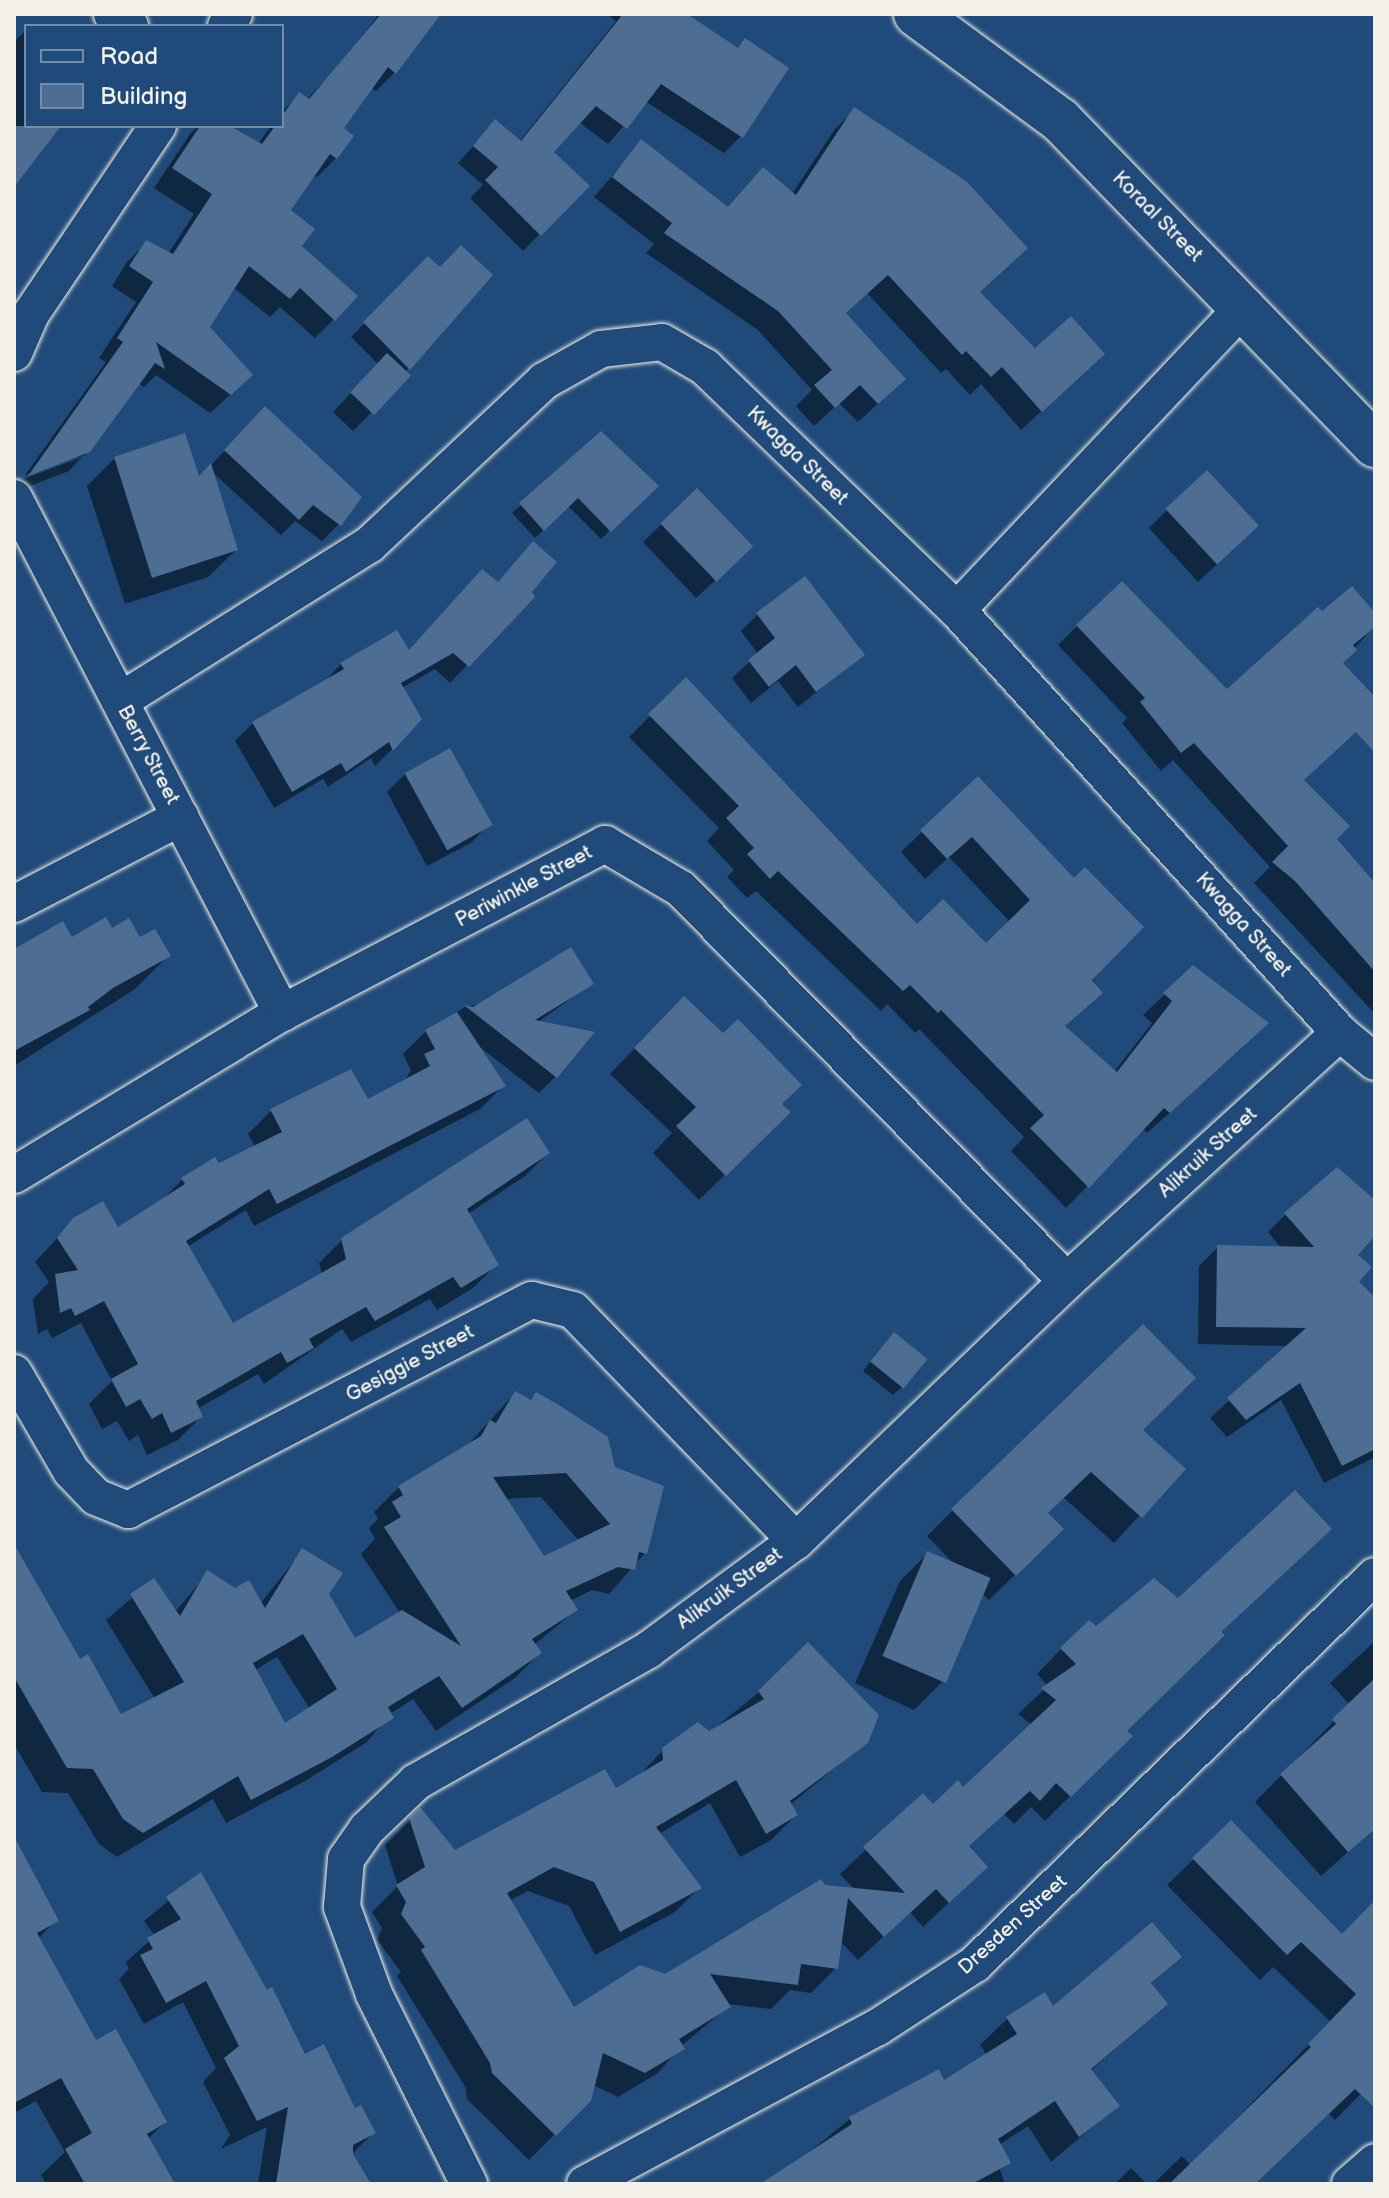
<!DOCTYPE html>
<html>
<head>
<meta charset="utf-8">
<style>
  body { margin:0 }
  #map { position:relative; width:1389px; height:2198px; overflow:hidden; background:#1f4a7a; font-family:"Balsamiq Sans",sans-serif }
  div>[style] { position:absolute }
  .shadow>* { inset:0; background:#0007 }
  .building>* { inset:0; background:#4d6e92; transform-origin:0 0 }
  .roads { filter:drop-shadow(0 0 2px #f4f1e8) drop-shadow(0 0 2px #f4f1e8) }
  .minor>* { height:36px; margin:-18px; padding:0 18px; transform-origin:18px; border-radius:18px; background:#1f4a7a }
  .tertiary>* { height:44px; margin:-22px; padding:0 22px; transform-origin:22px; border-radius:22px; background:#1f4a7a }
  span { translate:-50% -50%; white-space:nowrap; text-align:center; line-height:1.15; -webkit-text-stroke:7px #1f4a7a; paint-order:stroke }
  .street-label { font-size:20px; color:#f4f1e8 }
  .frame { position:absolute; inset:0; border:16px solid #f4f1e8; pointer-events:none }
  .legend { position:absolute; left:24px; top:24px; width:260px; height:104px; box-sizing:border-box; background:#1f4a7a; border:2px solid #748da6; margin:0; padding:10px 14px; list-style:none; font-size:24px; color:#f4f1e8 }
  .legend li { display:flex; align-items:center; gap:16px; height:40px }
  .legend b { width:40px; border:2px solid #748da6 }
</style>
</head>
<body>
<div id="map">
  <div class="shadow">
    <i style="clip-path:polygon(379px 14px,438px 14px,395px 72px,376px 91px,371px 88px,341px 129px,336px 158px,317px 177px,313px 175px,288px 211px,334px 319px,315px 338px,280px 307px,270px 317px,233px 287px,208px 327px,231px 394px,210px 413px,156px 375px,144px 387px,138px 383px,85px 455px,25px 475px,106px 362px,99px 358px,136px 302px,112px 286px,127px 262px,147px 242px,168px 254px,194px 214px,154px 188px,190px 134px,198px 126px,228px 126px,258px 144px,271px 126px,282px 126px,282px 112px,299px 95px,306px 100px,341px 64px)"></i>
    <i style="clip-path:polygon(607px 14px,683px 14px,736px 50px,745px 41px,741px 136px,724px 153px,645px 101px,608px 144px,579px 122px,551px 152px,587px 186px,523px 251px,470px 198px,483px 185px,458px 163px,495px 122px,519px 142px,616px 21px)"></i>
    <i style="clip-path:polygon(26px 30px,26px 126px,59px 126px,14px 184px,14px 42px)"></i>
    <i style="clip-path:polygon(855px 110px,978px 293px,1034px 351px,1083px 373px,1021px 430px,981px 384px,970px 395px,946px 369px,941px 373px,867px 293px,844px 314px,884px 398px,858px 422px,839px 403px,814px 426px,796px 406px,812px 390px,758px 330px,646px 253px,654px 244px,594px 197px,641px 142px,727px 209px,792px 194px,835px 129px)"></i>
    <i style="clip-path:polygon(428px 258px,439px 269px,490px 275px,405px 372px,408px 375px,353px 431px,333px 412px,378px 364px,351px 337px)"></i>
    <i style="clip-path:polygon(248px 426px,339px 524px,322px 541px,295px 521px,281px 535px,211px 471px,236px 550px,208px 577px,125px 604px,87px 486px,115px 458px,198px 479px)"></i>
    <i style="clip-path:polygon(601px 434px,656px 486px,601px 539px,568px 506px,535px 538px,512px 513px)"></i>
    <i style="clip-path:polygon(82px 457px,69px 471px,14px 492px,21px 480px)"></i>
    <i style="clip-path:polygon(1167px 510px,1238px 545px,1198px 582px,1149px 528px)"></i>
    <i style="clip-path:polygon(662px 524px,732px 565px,696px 598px,643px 542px)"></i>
    <i style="clip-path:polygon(533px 544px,467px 665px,450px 683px,435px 669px,402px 688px,419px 719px,392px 749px,375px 766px,371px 758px,328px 787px,323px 779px,274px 808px,235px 741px,253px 723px,324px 682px,341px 664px,408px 652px,497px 583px)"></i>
    <i style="clip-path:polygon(758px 614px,862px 655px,798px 707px,778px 681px,751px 703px,732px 678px,758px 654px,741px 631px)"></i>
    <i style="clip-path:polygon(1322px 614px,1375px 616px,1375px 625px,1341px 664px,1375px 700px,1375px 712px,1302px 781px,1334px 839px,1375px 886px,1375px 1014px,1254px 883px,1270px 867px,1173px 760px,1161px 771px,1122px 723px,1127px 718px,1058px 645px,1077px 626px,1227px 692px)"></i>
    <i style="clip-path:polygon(686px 680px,917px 927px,986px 945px,1010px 922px,949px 857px,925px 879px,901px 852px,978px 779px,1101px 993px,1064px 1027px,1114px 1072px,1152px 1023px,1143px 1015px,1193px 968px,1245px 1045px,1147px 1133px,1143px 1129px,1066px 1208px,1011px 1151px,1024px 1137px,919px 1029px,915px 1033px,887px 1004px,881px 1011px,756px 891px,747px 898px,727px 877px,734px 870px,707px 841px,719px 828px,629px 737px)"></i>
    <i style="clip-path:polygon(406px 773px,489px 824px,471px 843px,427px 866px,387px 792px)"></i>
    <i style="clip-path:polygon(112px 931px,168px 956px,135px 989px,14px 1066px,14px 954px)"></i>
    <i style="clip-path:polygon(591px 984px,538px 1022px,556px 1076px,539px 1093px,476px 1044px,503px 1086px,480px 1109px,254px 1226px,246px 1210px,187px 1247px,233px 1326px,322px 1275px,319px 1263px,342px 1240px,548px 1153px,525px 1176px,468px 1214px,496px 1265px,473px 1288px,437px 1310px,430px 1299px,351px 1342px,342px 1329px,264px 1384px,258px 1374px,197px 1409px,201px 1417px,178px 1440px,147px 1455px,138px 1435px,129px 1441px,117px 1421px,102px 1429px,89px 1404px,112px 1381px,81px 1323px,52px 1338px,47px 1329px,38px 1334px,33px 1299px,49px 1282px,35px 1262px,74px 1220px,117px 1230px,158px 1204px,182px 1180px,255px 1147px,248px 1134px,271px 1111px,367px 1101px,404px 1082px,411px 1070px,403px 1054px,426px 1031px,465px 1007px)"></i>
    <i style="clip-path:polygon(659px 1023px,723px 1036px,788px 1112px,699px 1200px,653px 1153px,672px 1133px,610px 1074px)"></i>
    <i style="clip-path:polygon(1375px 1203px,1375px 1233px,1355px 1255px,1348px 1290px,1375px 1342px,1375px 1457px,1324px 1483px,1281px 1400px,1227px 1437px,1210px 1418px,1289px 1346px,1198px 1344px,1199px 1266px,1218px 1247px,1282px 1249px,1268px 1232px,1286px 1214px)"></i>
    <i style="clip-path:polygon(885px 1343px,902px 1387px,893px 1395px,863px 1371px)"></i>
    <i style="clip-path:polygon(evenodd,515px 1393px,529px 1401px,536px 1394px,614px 1469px,645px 1553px,609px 1594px,592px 1590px,570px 1601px,576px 1610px,534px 1645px,540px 1653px,515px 1678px,436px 1731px,413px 1699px,390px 1714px,367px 1742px,305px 1781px,226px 1823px,213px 1799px,117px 1857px,99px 1844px,68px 1793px,42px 1792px,14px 1744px,14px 1548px,79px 1662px,120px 1717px,155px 1699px,106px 1620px,153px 1580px,175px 1612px,208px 1573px,260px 1604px,302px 1551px,354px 1641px,400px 1613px,361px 1554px,375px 1539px,369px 1528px,378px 1519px,374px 1512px,399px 1487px,465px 1448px,515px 1393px,541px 1497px,579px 1541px,544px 1558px,504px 1499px,541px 1497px,515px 1393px,277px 1657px,310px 1709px,284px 1726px,255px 1670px,277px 1657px)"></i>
    <i style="clip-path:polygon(1141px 1431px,1183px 1469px,1114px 1543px,1063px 1497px,1046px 1513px,1035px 1555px,989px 1600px,981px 1593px,942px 1682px,914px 1710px,855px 1683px,900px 1581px,928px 1553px,954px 1564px,927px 1536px,953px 1510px)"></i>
    <i style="clip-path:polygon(1095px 1629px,1219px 1633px,1124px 1732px,1130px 1736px,1045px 1821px,1031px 1807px,1014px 1824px,1004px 1814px,967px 1847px,986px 1867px,923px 1927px,910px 1912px,858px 1960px,840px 1941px,836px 1968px,811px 1993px,790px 1990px,771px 2009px,726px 2004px,728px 2007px,681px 2046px,658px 2073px,618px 2097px,593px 2085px,589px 2100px,529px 2160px,467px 2099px,466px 2088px,397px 1976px,401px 1972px,377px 1940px,382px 1928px,372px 1912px,398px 1886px,385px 1845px,420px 1810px,454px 1852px,615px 1791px,638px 1777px,664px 1749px,709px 1733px,759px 1692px,866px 1742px,790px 1805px,796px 1815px,771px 1840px,740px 1857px,710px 1803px,659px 1834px,699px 1888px,675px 1912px,595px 1955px,569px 1906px,528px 1891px,509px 1901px,574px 2009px,665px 1976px,823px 1887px,855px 1890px,840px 1874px,923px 1796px,933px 1806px,963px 1789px,1032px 1725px,1018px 1714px,1048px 1686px,1037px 1674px,1061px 1649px)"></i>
    <i style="clip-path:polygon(1375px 1641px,1375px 1828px,1321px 1876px,1255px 1802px,1350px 1705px,1330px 1683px)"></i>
    <i style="clip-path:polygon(1231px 1823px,1342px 1936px,1375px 1914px,1375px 2079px,1335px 2120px,1328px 2113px,1254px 2184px,1153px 2184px,1182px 2156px,1191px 2165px,1331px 2022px,1273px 1967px,1260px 1980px,1167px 1885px)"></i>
    <i style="clip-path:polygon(200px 1875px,304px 2056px,374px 2132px,351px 2155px,369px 2184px,258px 2184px,267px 2127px,221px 2149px,230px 2135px,203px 2082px,216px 2068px,183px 2002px,144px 2024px,119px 1979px,129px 1969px,126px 1962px,155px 1936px,144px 1921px)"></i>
    <i style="clip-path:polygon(14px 1881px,56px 1920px,38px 1939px,96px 2042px,165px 2122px,148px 2139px,159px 2184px,46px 2184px,41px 2175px,65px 2152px,36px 2101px,14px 2113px)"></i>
    <i style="clip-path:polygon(1179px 1957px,1150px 1985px,1166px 2004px,1090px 2071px,1117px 2106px,1051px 2162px,1028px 2126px,993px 2149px,1005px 2184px,770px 2184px,850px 2119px,938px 2072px,944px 2083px,987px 2055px,980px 2045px,1007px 2019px,1044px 1995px,1053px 2009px)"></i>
    <i style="clip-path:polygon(1131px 2168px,1147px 2184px,1115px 2184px)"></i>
  </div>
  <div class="building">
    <i style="clip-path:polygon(381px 14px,441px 14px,396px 74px,388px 67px,344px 128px,354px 136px,337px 159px,330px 154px,291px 210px,315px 229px,302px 246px,358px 296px,335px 321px,300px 288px,290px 299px,249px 266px,210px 327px,253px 375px,231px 395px,156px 342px,165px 369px,155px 363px,90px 452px,28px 476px,123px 342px,117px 338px,153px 282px,129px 266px,146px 240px,173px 254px,212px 194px,172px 168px,200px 126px,230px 126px,262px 144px,275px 126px,282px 126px,282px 116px,299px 92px,309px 99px)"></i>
    <i style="clip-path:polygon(623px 14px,687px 14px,738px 48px,745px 38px,789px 68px,743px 138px,661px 84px,627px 129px,596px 106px,554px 152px,590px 186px,541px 236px,485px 180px,498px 167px,473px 146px,495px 119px,521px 141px)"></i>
    <i style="clip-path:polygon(854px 107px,966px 181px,1028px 248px,980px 292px,1035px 348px,1071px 316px,1105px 354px,1042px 412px,1002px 367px,991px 377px,966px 351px,962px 355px,888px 275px,846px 313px,906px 379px,878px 404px,860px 385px,835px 408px,814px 385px,832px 370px,778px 311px,664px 233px,672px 223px,612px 177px,641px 139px,728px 207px,763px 167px,796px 195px)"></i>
    <i style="clip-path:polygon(14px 126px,61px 126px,14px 187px)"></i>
    <i style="clip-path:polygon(461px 245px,493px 275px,410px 370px,363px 322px,428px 256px,440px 267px)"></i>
    <i style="left:387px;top:353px;width:33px;height:54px;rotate:43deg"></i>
    <i style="clip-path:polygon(265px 406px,362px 497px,341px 526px,313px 505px,299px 520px,224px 450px)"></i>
    <i style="clip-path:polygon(601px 431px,659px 486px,611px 532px,578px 498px,544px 531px,519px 503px)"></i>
    <i style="clip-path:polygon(185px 433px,199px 476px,211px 463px,238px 550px,152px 578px,114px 457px)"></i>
    <i style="left:1207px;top:470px;width:76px;height:57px;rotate:47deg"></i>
    <i style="left:697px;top:488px;width:81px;height:51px;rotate:46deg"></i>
    <i style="clip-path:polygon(533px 541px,557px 562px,532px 592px,535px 597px,469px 667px,453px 653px,401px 683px,422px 719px,393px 751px,389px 742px,346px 772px,341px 763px,292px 792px,252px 722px,344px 669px,340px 663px,397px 630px,409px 650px,482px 569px,498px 582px)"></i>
    <i style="clip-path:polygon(805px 576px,865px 655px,816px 692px,796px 665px,769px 687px,748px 660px,775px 638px,756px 613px)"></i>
    <i style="clip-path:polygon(1122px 581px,1227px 689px,1318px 607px,1322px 611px,1352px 586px,1375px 613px,1375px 627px,1353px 645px,1357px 650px,1343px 663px,1375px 697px,1375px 753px,1356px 732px,1304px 780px,1350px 826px,1337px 839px,1375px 883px,1375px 972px,1295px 881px,1272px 862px,1288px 846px,1194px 743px,1181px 753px,1140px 702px,1145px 698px,1076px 625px)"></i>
    <i style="clip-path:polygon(686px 677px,917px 924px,943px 899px,986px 943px,1030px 900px,972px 837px,947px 859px,920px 830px,978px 776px,1074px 878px,1085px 867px,1144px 927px,1092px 980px,1103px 993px,1065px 1026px,1117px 1072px,1172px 1001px,1163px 993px,1193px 965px,1269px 1023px,1170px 1113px,1164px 1108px,1089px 1188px,1030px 1128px,1044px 1115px,941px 1010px,938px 1013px,910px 985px,903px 991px,778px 871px,770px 879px,747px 854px,754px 848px,726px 818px,739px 806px,648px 714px)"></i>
    <i style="left:450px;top:748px;width:88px;height:52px;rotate:61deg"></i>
    <i style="clip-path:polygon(106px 917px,112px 928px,129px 918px,140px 937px,155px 929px,171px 956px,113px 988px,88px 1007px,90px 1010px,14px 1051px,14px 949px,63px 921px,72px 937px)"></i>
    <i style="clip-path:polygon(571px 947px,594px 984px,535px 1020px,595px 1032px,557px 1078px,464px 1005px,473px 1007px)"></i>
    <i style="clip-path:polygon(684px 996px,723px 1033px,738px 1019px,802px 1085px,782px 1104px,791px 1112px,726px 1176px,676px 1126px,696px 1107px,634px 1048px)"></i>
    <i style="clip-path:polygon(457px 1012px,506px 1086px,277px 1204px,269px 1189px,186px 1241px,233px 1323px,346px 1259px,341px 1238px,527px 1118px,550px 1153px,467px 1209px,499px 1265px,461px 1288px,453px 1277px,375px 1321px,366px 1307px,309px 1339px,314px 1348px,287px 1363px,281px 1352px,196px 1401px,203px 1417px,171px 1433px,162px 1413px,152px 1419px,140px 1399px,126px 1407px,111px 1379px,138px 1364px,104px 1301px,75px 1316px,71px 1308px,60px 1313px,55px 1274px,78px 1270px,57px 1238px,73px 1218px,103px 1201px,118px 1227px,185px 1184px,181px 1178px,215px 1157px,219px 1163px,282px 1132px,270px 1109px,351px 1069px,368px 1099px,430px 1066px,424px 1054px,435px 1049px,425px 1030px)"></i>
    <i style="clip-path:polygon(1337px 1167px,1375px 1200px,1375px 1236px,1358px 1255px,1372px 1267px,1359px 1282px,1375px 1297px,1375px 1449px,1342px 1466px,1300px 1383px,1246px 1420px,1227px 1398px,1306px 1328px,1216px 1327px,1217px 1245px,1314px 1247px,1284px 1213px)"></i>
    <i style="clip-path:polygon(1143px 1324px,1196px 1378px,1143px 1430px,1186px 1469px,1142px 1518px,1091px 1472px,1048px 1513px,1064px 1529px,1016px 1576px,951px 1509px)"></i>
    <i style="left:894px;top:1332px;width:43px;height:38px;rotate:39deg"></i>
    <i style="clip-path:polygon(evenodd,515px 1391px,531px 1400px,536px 1392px,562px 1407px,608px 1437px,615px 1467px,664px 1486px,647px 1554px,639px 1552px,635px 1570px,618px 1567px,566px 1591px,578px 1610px,532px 1639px,542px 1653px,462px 1708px,439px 1676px,388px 1707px,394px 1718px,332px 1757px,251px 1800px,238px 1776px,143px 1833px,123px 1819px,93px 1769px,67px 1768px,14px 1677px,14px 1544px,80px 1659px,88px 1654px,121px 1714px,184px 1682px,130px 1594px,154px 1578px,180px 1616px,207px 1570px,235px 1588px,249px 1580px,265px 1608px,302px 1548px,343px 1573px,329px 1594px,355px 1638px,402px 1610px,461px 1646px,384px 1527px,401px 1517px,392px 1502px,403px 1495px,398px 1486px,481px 1436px,490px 1420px,496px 1423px,515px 1391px,566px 1473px,610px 1524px,544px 1556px,493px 1477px,566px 1473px,515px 1391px,303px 1634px,337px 1689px,285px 1723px,253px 1663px,303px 1634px)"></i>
    <i style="clip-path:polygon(1295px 1490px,1332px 1529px,1221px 1632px,1225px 1635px,1127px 1731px,1133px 1736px,1071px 1797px,1056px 1783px,1040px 1801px,1030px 1791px,969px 1846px,988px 1867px,949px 1903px,936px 1889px,884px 1937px,848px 1898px,838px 1969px,801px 1964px,798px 1985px,710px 1974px,731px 2007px,679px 2039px,685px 2049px,645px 2073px,603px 2053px,591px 2101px,556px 2136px,492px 2073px,490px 2063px,421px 1950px,425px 1947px,401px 1914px,406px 1902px,396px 1885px,425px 1867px,409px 1818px,420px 1807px,455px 1850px,605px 1769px,616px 1788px,663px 1760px,662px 1748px,698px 1722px,709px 1731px,764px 1699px,758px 1691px,808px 1642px,879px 1715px,868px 1743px,790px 1801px,798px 1815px,766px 1834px,736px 1780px,656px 1827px,702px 1888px,620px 1932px,594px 1882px,554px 1867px,507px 1893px,574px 2007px,640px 1965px,665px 1974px,821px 1879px,825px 1885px,905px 1893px,863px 1847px,923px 1793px,933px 1804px,958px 1780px,963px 1787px,1056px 1700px,1041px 1688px,1076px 1664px,1060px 1648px,1089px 1620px,1096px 1626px,1154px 1578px,1178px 1598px)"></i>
    <i style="left:927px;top:1551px;width:69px;height:114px;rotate:23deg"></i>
    <i style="clip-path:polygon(1375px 1678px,1375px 1829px,1348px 1852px,1280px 1774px,1336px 1724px,1332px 1719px)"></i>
    <i style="clip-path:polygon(1231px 1820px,1342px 1934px,1375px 1900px,1375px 2108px,1355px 2089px,1255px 2184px,1169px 2184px,1311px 2047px,1308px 2044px,1356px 1994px,1301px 1942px,1287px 1955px,1192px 1858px)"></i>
    <i style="clip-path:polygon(14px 1836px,59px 1921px,37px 1933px,96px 2040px,116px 2029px,167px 2122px,147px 2134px,175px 2184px,85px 2184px,65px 2149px,92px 2133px,61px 2078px,14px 2103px)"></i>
    <i style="clip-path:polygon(201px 1872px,267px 1990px,272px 1987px,305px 2054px,324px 2044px,355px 2108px,361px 2105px,376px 2133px,353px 2145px,353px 2154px,371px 2184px,276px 2184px,288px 2107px,257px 2121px,224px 2058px,239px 2046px,206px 1981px,166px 2003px,140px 1955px,153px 1949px,147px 1938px,181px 1919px,166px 1897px)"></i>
    <i style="clip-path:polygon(1152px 1922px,1182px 1957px,1151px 1983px,1168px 2004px,1091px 2069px,1120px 2106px,1079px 2137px,1055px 2101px,998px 2139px,1011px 2163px,972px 2184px,760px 2184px,852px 2124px,849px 2117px,939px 2069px,944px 2080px,1017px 2034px,1006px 2017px,1045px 1992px,1053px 2006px)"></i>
  </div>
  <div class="roads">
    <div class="minor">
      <i style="left:112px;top:14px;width:22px;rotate:34deg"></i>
      <i style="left:226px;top:26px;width:14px;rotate:-56deg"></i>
      <i style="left:14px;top:353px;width:43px;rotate:-66.4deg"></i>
      <i style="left:31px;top:314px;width:227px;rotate:-56deg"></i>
      <i style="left:14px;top:498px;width:581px;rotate:62.51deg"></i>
      <i style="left:957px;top:610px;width:419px;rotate:-46.6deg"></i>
      <i style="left:120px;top:701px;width:295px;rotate:-32.1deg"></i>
      <i style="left:370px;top:544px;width:238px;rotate:-43.1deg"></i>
      <i style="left:544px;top:381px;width:65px;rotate:-29.3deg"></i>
      <i style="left:601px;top:349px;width:61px;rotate:-6.5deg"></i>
      <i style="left:662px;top:342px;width:50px;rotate:30.2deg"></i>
      <i style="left:705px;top:367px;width:350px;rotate:44deg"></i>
      <i style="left:957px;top:610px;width:571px;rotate:47.84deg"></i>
      <i style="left:1340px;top:1033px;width:45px;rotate:39.6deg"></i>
      <i style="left:14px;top:904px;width:188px;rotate:-27.5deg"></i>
      <i style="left:14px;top:1175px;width:313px;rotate:-31.2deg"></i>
      <i style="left:282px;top:1013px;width:365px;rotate:-27.6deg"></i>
      <i style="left:605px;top:844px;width:88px;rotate:30.6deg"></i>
      <i style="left:681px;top:889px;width:550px;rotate:45.44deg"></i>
      <i style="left:14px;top:1373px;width:113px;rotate:59.8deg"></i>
      <i style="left:71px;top:1471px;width:36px;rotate:46deg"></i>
      <i style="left:96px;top:1497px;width:35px;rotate:22deg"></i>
      <i style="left:128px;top:1510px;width:455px;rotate:-27.5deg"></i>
      <i style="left:532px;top:1300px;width:42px;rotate:13.7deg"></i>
      <i style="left:573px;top:1310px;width:321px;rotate:46deg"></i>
      <i style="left:469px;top:2184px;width:212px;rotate:-116.6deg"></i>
      <i style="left:374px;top:1994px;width:93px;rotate:-110.2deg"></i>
      <i style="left:342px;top:1907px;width:48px;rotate:-85.2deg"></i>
      <i style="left:346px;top:1859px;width:37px;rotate:-55deg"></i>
      <i style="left:367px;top:1829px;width:68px;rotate:-43.8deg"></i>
      <i style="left:416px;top:1782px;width:267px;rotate:-29.6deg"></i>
      <i style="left:648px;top:1650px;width:184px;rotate:-36.4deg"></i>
      <i style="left:796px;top:1541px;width:376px;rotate:-43.8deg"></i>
      <i style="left:1067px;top:1281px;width:369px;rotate:-42.3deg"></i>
      <i style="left:585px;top:2184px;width:332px;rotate:-28.2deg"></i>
      <i style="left:878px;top:2027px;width:116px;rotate:-33deg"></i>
      <i style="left:975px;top:1964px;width:557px;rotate:-44.13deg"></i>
      <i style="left:1350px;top:2184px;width:33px;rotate:-41deg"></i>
    </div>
    <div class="tertiary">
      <i style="left:916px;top:14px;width:179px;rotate:36.4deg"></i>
      <i style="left:1060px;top:120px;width:453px;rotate:45.9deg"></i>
    </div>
  </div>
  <div class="street-label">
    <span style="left:1157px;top:217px;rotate:45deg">Koraal Street</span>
    <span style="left:797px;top:456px;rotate:44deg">Kwagga Street</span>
    <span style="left:148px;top:755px;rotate:62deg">Berry Street</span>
    <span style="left:524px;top:887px;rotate:-28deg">Periwinkle Street</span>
    <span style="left:1243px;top:925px;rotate:48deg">Kwagga Street</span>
    <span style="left:1208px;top:1153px;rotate:-42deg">Alikruik Street</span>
    <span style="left:410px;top:1364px;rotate:-28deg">Gesiggie Street</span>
    <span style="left:730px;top:1589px;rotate:-36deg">Alikruik Street</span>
    <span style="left:1013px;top:1925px;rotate:-42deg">Dresden Street</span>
  </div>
  <div class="frame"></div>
  <ul class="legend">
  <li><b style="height:10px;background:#1f4a7a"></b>Road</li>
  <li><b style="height:22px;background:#4d6e92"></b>Building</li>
  </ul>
</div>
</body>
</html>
